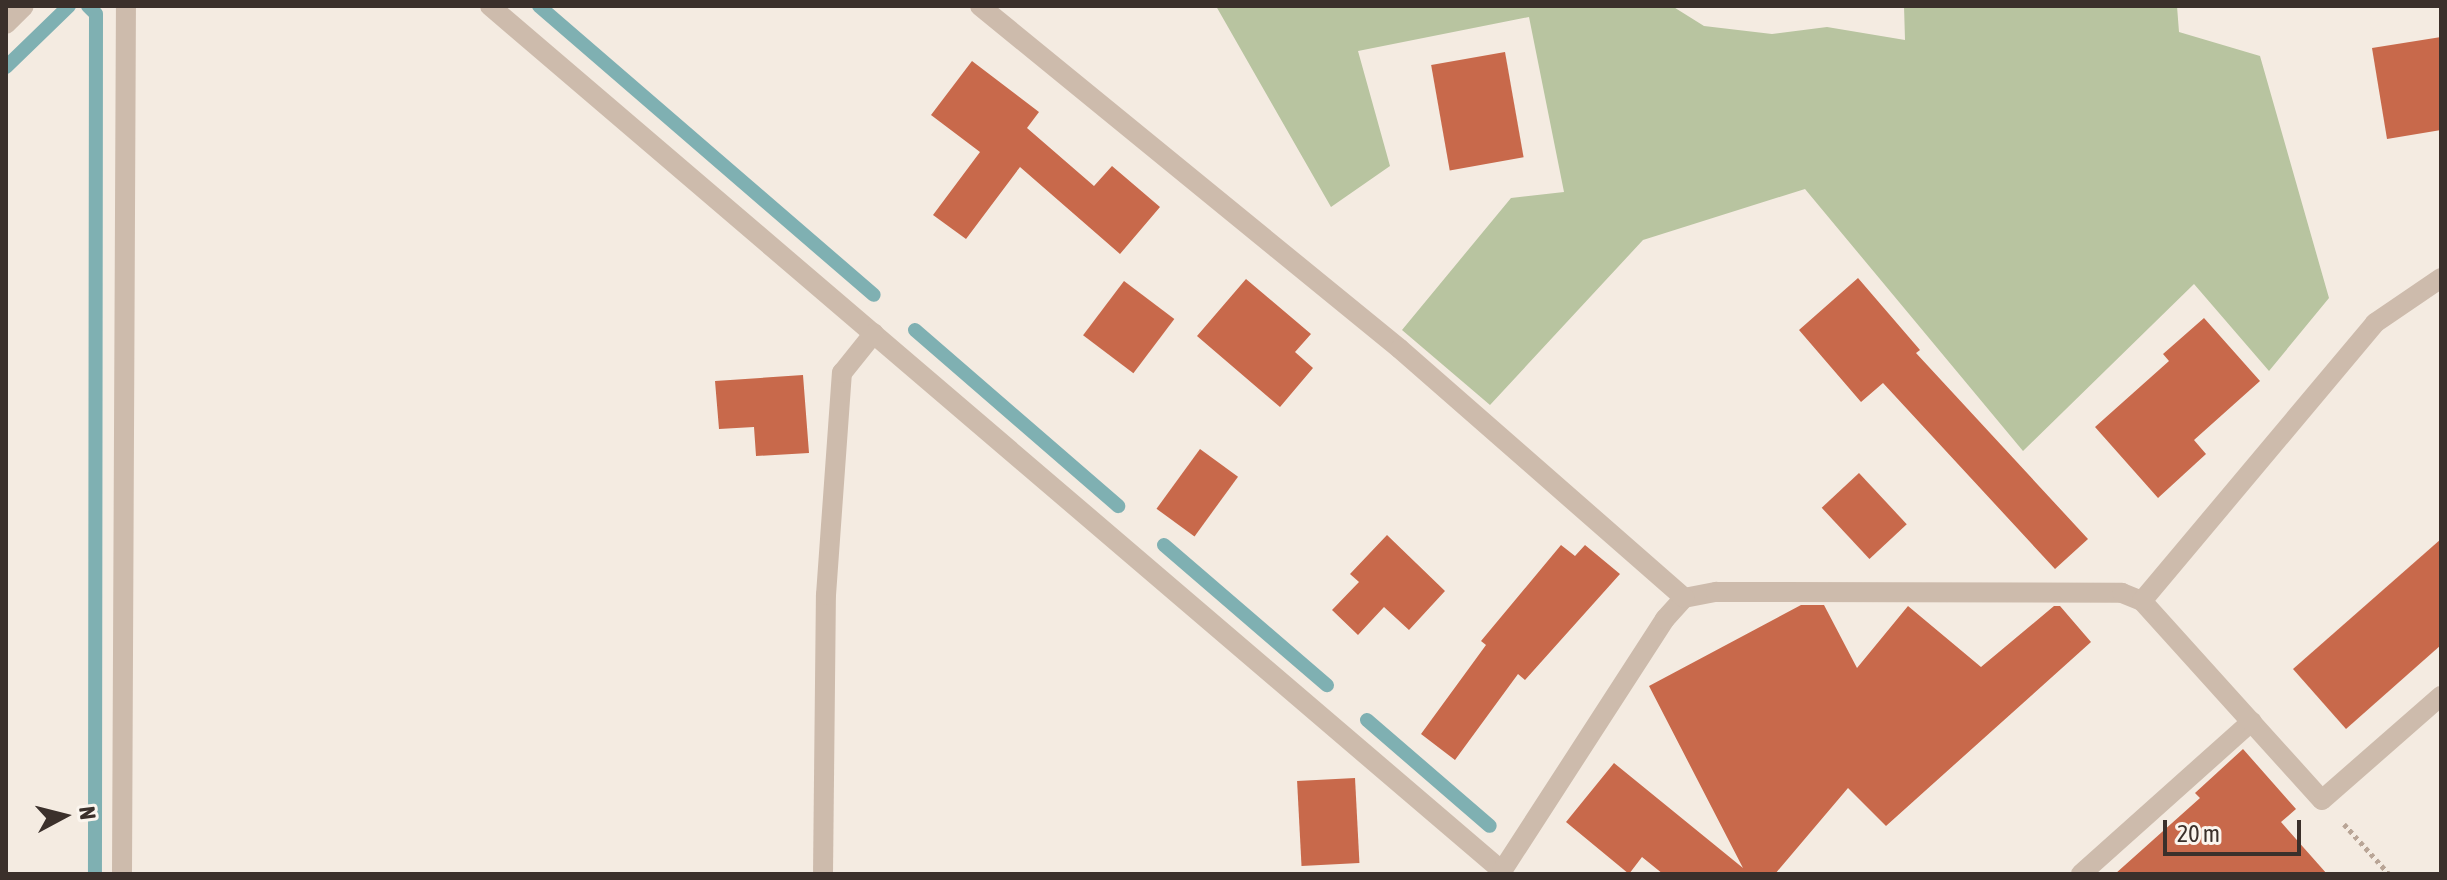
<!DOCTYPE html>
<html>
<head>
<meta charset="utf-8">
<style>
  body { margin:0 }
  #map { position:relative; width:2447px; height:880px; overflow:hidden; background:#f4ebe1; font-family:"Asap Condensed",sans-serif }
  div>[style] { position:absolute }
  .green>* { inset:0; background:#b8c4a0 }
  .stream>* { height:14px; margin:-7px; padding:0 7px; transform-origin:7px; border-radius:7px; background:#7fb0b2 }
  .building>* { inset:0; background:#c8694b; transform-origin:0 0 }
  .path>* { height:5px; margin-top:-2.5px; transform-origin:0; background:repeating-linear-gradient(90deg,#b9a596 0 4px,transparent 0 8px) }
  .lane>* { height:20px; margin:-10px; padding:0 10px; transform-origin:10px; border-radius:10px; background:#cdbbac }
  .street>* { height:20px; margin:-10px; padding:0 10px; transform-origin:10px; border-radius:10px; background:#cdbbac }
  span { translate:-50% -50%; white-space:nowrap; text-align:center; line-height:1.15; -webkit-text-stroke:7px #fbf5ee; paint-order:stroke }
  .frame { position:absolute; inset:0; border:8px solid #3b302b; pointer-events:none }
  .north { position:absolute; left:24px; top:776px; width:80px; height:80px; -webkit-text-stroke:6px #fbf5ee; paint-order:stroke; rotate:83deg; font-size:22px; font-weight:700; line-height:32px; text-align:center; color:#3b302b }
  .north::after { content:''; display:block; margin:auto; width:28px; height:36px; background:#3b302b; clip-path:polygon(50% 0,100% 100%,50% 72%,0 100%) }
  .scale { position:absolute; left:2163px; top:820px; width:138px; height:36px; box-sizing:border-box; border:4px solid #3b302b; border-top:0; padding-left:10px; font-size:24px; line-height:28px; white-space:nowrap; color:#3b302b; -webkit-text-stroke:6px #fbf5ee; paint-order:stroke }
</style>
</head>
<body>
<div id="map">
  <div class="green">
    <i style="clip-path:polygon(1216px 6px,1672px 6px,1704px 26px,1772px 34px,1827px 27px,1905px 40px,1904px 6px,2177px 6px,2179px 32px,2260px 56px,2329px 298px,2269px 371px,2194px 284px,2023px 451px,1805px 189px,1643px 240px,1490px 405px,1402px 330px,1511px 198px,1564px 192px,1529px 17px,1358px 51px,1390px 166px,1331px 207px)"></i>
  </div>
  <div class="stream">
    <i style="left:88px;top:6px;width:11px;rotate:45deg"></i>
    <i style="left:96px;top:14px;width:860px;rotate:90.07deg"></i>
    <i style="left:539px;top:6px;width:442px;rotate:40.8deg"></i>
    <i style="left:6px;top:67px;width:88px;rotate:-44.1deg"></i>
    <i style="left:915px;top:330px;width:269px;rotate:40.9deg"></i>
    <i style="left:1164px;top:545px;width:215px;rotate:40.7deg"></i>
    <i style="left:1367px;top:720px;width:162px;rotate:40.8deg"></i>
  </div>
  <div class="building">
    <i style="clip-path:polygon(2441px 37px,2441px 130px,2387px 139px,2372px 48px)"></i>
    <i style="left:1505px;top:52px;width:107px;height:75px;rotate:80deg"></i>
    <i style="clip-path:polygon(972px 61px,1039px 112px,1027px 128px,1094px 186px,1112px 166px,1160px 207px,1120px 254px,1020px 167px,966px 239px,933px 215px,980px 152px,931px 115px)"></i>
    <i style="clip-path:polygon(1858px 278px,1920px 350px,1916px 353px,2088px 539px,2055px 569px,1883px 383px,1861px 402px,1799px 330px)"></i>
    <i style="clip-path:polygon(1246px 279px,1311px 334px,1295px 352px,1313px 368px,1280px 407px,1197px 336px)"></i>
    <i style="left:1124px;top:281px;width:63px;height:68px;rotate:37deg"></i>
    <i style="clip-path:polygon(2204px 318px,2260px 381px,2194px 440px,2206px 454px,2158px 498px,2095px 427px,2169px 361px,2163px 354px)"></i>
    <i style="clip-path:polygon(803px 375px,809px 453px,756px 456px,754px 427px,719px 429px,715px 381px)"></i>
    <i style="left:1200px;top:449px;width:47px;height:74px;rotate:36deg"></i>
    <i style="left:1859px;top:473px;width:70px;height:51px;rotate:47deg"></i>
    <i style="clip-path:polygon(1387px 535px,1445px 591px,1409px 630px,1384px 607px,1358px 635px,1332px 610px,1359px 582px,1350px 574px)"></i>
    <i style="clip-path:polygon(2441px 539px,2441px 645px,2346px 729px,2293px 669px)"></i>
    <i style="clip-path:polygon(1561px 545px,1575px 556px,1585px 545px,1620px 574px,1525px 680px,1518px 674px,1455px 760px,1421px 734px,1486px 645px,1481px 641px)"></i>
    <i style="clip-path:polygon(1801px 605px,1824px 605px,1857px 668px,1908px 606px,1981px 667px,2054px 606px,2060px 606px,2091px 642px,1886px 826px,1848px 788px,1775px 874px,1663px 874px,1642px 857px,1629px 874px,1566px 822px,1614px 763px,1743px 868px,1649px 686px)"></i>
    <i style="clip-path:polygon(2243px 749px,2296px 809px,2281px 822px,2327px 874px,2115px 874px,2200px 798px,2195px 793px)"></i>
    <i style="left:1355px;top:778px;width:85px;height:58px;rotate:87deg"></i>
  </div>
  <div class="path">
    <i style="left:2344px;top:824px;width:67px;rotate:48deg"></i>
  </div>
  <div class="lane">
    <i style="left:2322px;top:800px;width:158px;rotate:-41.2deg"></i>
    <i style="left:2081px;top:874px;width:229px;rotate:-41.8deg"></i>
  </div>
  <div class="street">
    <i style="left:490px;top:6px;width:1331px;rotate:40.52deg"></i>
    <i style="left:1502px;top:871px;width:300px;rotate:-57.1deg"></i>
    <i style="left:1665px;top:619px;width:28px;rotate:-48deg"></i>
    <i style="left:1684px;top:598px;width:33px;rotate:-11deg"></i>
    <i style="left:1716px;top:592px;width:406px;rotate:0.1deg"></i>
    <i style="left:2122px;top:593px;width:22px;rotate:22deg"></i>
    <i style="left:2142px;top:601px;width:268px;rotate:47.9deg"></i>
    <i style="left:980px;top:6px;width:542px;rotate:39.24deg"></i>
    <i style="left:1400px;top:349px;width:378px;rotate:41.2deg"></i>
    <i style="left:6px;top:24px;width:25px;rotate:-45deg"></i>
    <i style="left:2142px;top:601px;width:363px;rotate:-50deg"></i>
    <i style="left:2375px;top:323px;width:80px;rotate:-34.3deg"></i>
    <i style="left:122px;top:874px;width:868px;rotate:-89.74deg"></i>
    <i style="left:823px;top:874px;width:279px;rotate:-89.4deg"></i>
    <i style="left:826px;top:595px;width:223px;rotate:-85.9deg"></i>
    <i style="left:842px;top:373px;width:51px;rotate:-51.3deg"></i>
  </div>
  <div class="frame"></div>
  <div class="north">N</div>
  <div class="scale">20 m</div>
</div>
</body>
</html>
